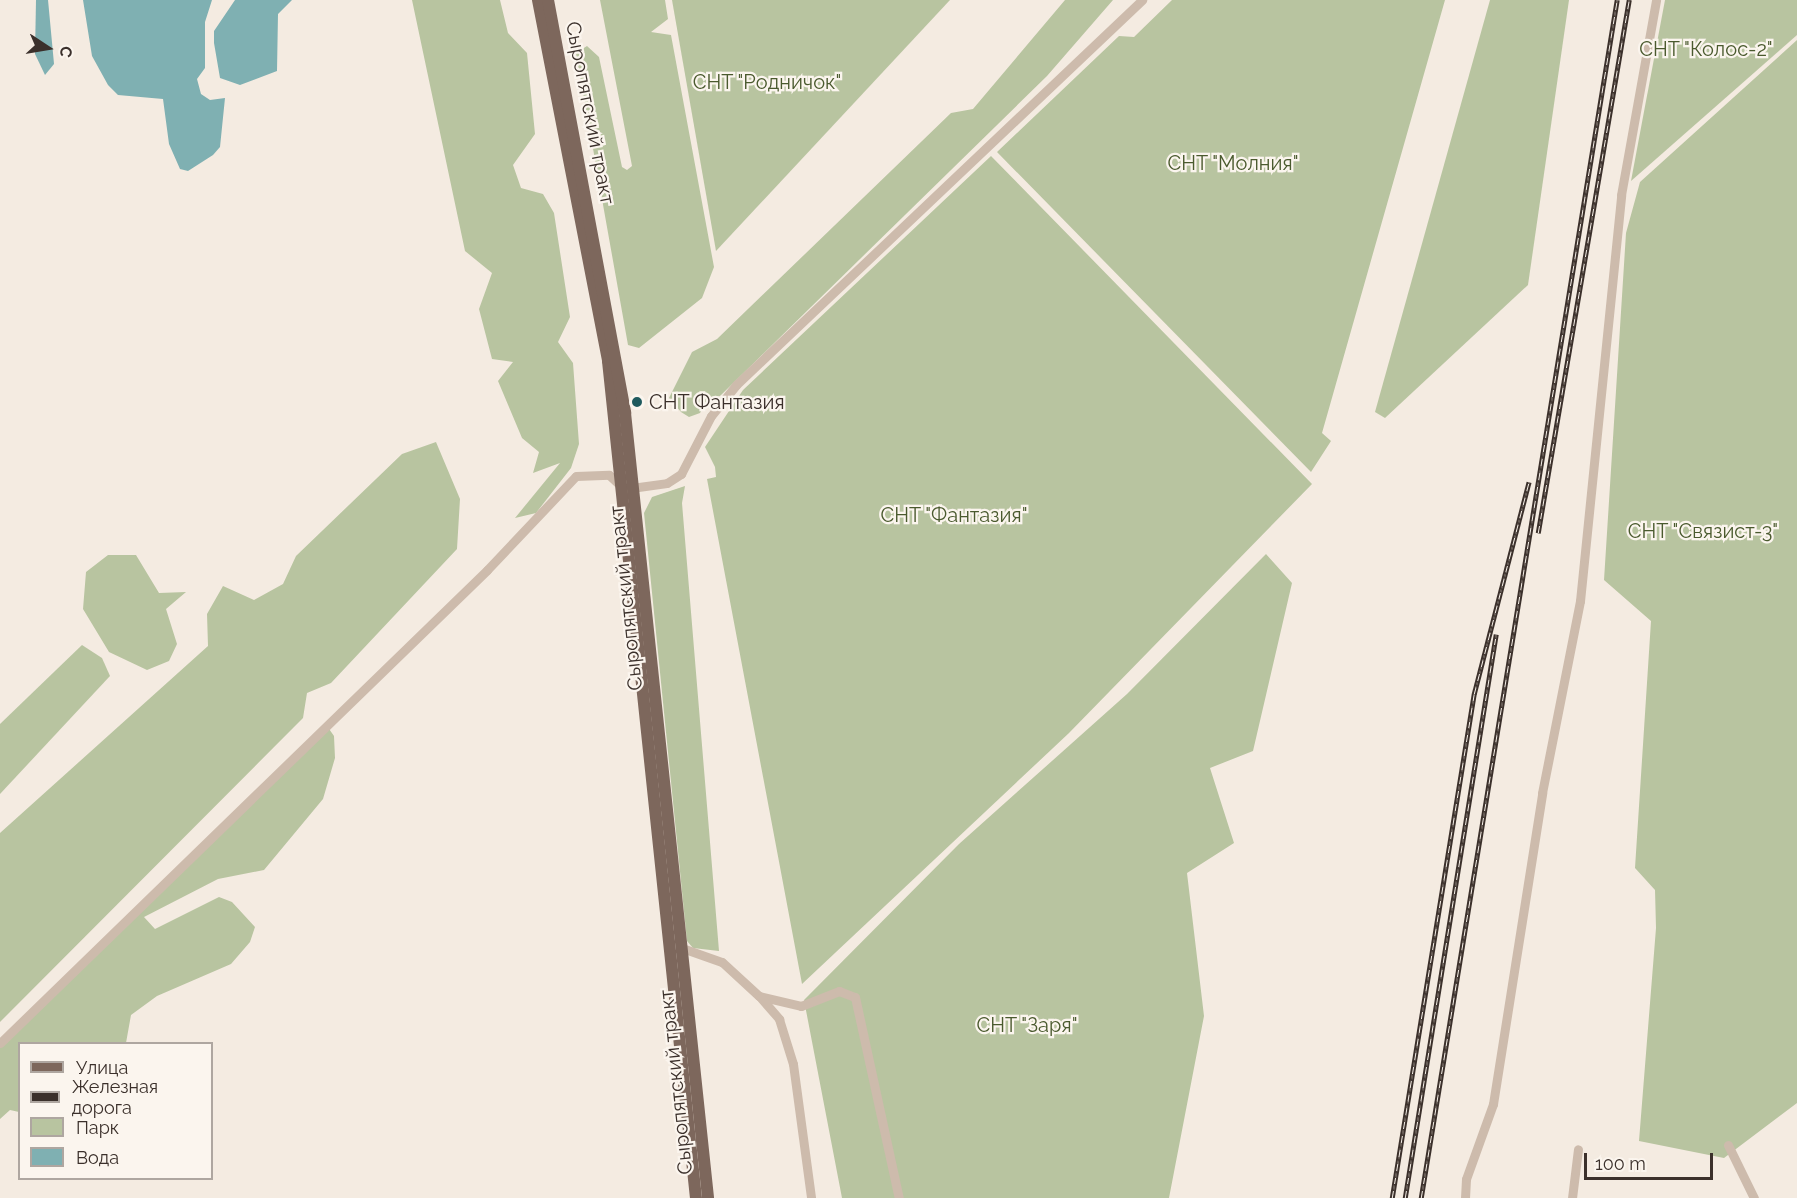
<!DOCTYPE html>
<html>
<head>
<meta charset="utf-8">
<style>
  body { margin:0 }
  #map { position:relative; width:1797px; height:1198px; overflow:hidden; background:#f4ebe1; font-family:Raleway,sans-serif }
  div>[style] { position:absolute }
  .green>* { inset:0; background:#b8c4a0 }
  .water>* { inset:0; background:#7fb0b2 }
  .minor>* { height:9px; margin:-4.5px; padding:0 4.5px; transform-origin:4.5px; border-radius:4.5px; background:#cdbbac }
  .major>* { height:12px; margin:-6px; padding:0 6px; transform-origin:6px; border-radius:6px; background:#7d675c }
  .rail>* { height:4.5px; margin-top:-2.25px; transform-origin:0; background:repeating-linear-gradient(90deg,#fbf5ee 0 7px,#3b302b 0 14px); box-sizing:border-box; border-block:2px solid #3b302b }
  .dots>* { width:16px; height:16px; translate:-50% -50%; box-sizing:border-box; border:3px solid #fbf5ee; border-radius:50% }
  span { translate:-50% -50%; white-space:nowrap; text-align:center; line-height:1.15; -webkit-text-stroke:4.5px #fbf5ee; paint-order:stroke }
  .park-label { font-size:20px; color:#4a5a2e }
  .street-label { font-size:20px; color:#3b302b }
  .poi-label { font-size:20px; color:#3b302b }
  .left { translate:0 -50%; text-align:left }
  .legend { position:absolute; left:18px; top:1042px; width:195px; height:138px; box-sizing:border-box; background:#fbf5ee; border:2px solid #aea6a0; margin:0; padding:8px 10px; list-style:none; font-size:18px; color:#3b302b }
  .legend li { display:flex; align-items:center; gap:12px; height:30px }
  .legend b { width:30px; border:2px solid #aea6a0 }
  .north { position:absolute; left:18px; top:18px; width:60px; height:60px; -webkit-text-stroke:4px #fbf5ee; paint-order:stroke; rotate:102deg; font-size:16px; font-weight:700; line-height:24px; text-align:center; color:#3b302b }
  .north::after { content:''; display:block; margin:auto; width:21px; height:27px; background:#3b302b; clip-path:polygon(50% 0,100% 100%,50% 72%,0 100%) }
  .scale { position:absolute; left:1584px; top:1153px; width:129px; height:27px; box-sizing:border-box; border:3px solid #3b302b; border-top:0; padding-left:8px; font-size:18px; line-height:21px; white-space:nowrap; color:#3b302b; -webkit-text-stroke:4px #fbf5ee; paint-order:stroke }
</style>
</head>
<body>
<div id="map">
  <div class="green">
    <i style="clip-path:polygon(412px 0,500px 0,508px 33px,527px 53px,535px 134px,513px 165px,521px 188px,543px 194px,554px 213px,570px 317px,558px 342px,573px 363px,579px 444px,571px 468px,536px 513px,515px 518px,560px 463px,533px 473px,539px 452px,522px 438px,498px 381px,513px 362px,492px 359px,479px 309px,492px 273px,465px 251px)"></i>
    <i style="clip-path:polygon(600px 0,665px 0,668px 19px,651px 32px,671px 35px,714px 267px,702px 298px,639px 348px,628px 345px,576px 53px,587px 46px,599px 57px,622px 167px,627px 170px,632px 166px)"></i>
    <i style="clip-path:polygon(672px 0,950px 0,716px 251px)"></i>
    <i style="clip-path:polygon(1065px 0,1113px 0,1047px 76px,720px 396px,708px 399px,700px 413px,689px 417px,681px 412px,669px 398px,692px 352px,717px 339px,951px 113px,973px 109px)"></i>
    <i style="clip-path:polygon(1172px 0,1445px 0,1322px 433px,1331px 441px,1311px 472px,997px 152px,1119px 36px,1134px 37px)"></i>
    <i style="clip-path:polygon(1490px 0,1569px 0,1528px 285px,1385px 418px,1375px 412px)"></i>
    <i style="clip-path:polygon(1665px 0,1797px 0,1797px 35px,1631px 181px)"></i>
    <i style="clip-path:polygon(1797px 40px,1797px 1103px,1724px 1158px,1639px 1141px,1656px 928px,1655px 890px,1635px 868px,1651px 621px,1604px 580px,1626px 233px,1640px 182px)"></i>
    <i style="clip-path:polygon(991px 156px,1312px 484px,1069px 733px,802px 984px,707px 479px,716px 477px,715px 467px,705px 447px,743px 390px)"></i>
    <i style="clip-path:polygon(436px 442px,460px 499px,457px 549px,331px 683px,307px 693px,303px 718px,0 1022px,0 833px,208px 646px,207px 614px,223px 586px,254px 600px,283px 584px,296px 556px,402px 454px)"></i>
    <i style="clip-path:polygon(685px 486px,682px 503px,719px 951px,693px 948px,687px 941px,644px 513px,652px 497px)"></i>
    <i style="clip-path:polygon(1266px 554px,1292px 583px,1253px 751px,1210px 768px,1234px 843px,1187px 873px,1204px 1016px,1169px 1198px,842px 1198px,804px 1000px,959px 844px,1127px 694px)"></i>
    <i style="clip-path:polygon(108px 555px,136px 555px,159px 593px,186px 592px,166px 609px,177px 644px,169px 661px,147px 670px,109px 652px,83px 609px,86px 572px)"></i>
    <i style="clip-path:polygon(82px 645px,102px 658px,110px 676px,0 794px,0 724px)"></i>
    <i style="clip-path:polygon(327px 726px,334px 736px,335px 758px,323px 799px,264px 870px,218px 879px,144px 917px,155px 929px,219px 897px,232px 902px,255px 927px,250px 942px,231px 964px,157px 996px,131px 1015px,126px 1043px,20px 1044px,19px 1112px,10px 1110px,0 1119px,0 1044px)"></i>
  </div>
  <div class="water">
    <i style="clip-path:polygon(36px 0,48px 0,54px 64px,45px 75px,35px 54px)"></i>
    <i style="clip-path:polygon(83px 0,212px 0,205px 22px,205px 68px,197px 79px,201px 94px,210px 100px,225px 98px,220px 147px,213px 155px,188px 171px,180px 169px,169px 144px,163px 99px,118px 95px,108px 85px,92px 56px)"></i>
    <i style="clip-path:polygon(235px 0,292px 0,278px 14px,277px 71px,240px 85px,220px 78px,214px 43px,214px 31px)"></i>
  </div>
  <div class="minor">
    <i style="left:682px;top:948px;width:42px;rotate:19.3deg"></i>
    <i style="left:722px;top:962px;width:50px;rotate:42.6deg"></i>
    <i style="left:759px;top:996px;width:43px;rotate:13.4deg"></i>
    <i style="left:801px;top:1006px;width:41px;rotate:-21.5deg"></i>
    <i style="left:839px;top:991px;width:17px;rotate:21deg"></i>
    <i style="left:855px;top:997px;width:206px;rotate:77.7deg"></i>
    <i style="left:761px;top:998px;width:28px;rotate:49deg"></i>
    <i style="left:779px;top:1019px;width:47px;rotate:72.7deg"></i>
    <i style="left:793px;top:1064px;width:135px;rotate:82.3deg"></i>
    <i style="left:0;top:1043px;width:679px;rotate:-44.16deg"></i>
    <i style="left:487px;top:570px;width:129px;rotate:-46.6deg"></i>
    <i style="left:576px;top:476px;width:33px;rotate:-2deg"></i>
    <i style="left:609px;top:475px;width:21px;rotate:43deg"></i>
    <i style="left:624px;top:489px;width:43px;rotate:-7.9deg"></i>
    <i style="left:667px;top:483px;width:17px;rotate:-33deg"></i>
    <i style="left:681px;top:474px;width:65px;rotate:-62.7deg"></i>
    <i style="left:711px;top:416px;width:40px;rotate:-51deg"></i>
    <i style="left:736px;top:385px;width:560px;rotate:-43.48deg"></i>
    <i style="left:1728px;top:1145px;width:59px;rotate:63.9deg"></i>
    <i style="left:1465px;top:1198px;width:19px;rotate:-87deg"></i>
    <i style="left:1466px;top:1179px;width:80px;rotate:-70.2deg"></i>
    <i style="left:1493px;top:1104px;width:315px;rotate:-81deg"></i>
    <i style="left:1542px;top:793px;width:196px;rotate:-78.8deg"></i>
    <i style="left:1580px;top:601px;width:408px;rotate:-84.2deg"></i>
    <i style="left:1621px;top:195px;width:198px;rotate:-79.8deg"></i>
    <i style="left:1572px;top:1198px;width:49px;rotate:-83deg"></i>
  </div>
  <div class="major">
    <i style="left:538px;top:0;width:368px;rotate:79deg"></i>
    <i style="left:608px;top:361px;width:842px;rotate:84deg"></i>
    <i style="left:548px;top:0;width:420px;rotate:79.4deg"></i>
    <i style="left:625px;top:413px;width:789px;rotate:83.96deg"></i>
  </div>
  <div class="rail">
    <i style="left:1538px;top:533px;width:541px;rotate:-80.31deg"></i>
    <i style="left:1392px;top:1198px;width:511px;rotate:-80.76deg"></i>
    <i style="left:1474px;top:694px;width:219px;rotate:-75.5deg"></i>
    <i style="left:1405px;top:1198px;width:571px;rotate:-80.83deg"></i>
    <i style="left:1421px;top:1198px;width:1214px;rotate:-80.71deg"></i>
  </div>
  <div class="dots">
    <i style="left:637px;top:402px;background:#1f5a5e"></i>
  </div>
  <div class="park-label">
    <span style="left:1706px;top:49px">СНТ "Колос-2"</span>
    <span style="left:767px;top:82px">СНТ "Родничок"</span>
    <span style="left:1233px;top:163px">СНТ "Молния"</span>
    <span style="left:954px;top:515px">СНТ "Фантазия"</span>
    <span style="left:1703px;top:531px">СНТ "Связист-3"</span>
    <span style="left:1027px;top:1025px">СНТ "Заря"</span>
  </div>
  <div class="street-label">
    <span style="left:590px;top:113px;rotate:79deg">Сыропятский тракт</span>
    <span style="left:626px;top:598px;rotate:-96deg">Сыропятский тракт</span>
    <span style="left:676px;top:1082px;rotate:-96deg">Сыропятский тракт</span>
  </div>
  <div class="poi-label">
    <span class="left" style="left:649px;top:402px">СНТ Фантазия</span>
  </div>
  <ul class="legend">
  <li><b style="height:8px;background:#7d675c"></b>Улица</li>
  <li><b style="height:8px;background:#3b302b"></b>Железная дорога</li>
  <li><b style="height:16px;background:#b8c4a0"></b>Парк</li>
  <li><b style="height:16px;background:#7fb0b2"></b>Вода</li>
  </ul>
  <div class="north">С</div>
  <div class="scale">100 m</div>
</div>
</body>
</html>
